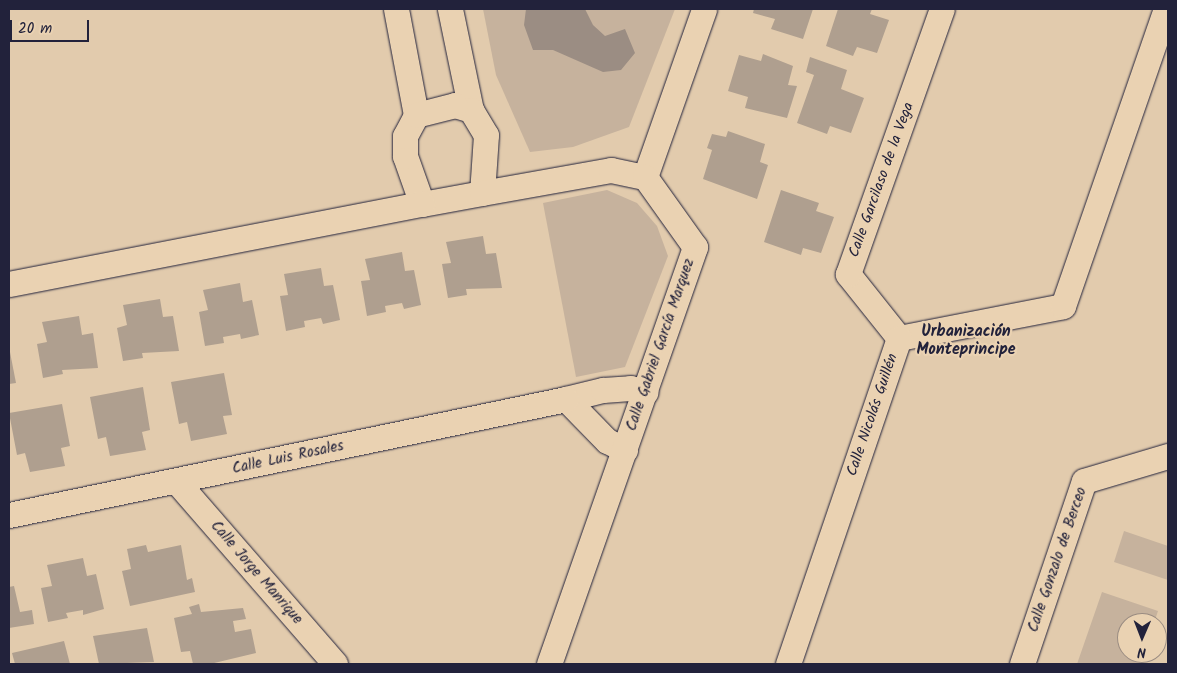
<!DOCTYPE html>
<html>
<head>
<meta charset="utf-8">
<style>
  body { margin:0 }
  #map { position:relative; width:1177px; height:673px; overflow:hidden; background:#e2cbad; font-family:Kalam,sans-serif }
  div>[style] { position:absolute }
  .green>* { inset:0; background:#c6b29d }
  .water>* { inset:0; background:#9b8d83 }
  .building>* { inset:0; background:#af9f8f }
  .roads { filter:drop-shadow(0 0 1px #22223b) drop-shadow(0 0 1px #22223b) }
  .street>* { height:25px; margin:-12.5px; padding:0 12.5px; transform-origin:12.5px; border-radius:12.5px; background:#ead2b2 }
  span { translate:-50% -50%; white-space:nowrap; text-align:center; line-height:1.15; -webkit-text-stroke:4.5px #ead2b2; paint-order:stroke }
  .street-label { font-size:15px; color:#22223b }
  .neighbourhood-label { font-size:16px; color:#22223b; font-weight:700 }
  .frame { position:absolute; inset:0; border:10px solid #22223b; pointer-events:none }
  .north { position:absolute; left:1117px; top:613px; width:50px; height:50px; box-sizing:border-box; background:#ead2b2; border:1px solid #9a8c82; border-radius:50%; rotate:181deg; font-size:14px; font-weight:700; line-height:20px; text-align:center; color:#22223b }
  .north::after { content:''; display:block; margin:auto; width:18px; height:22px; background:#22223b; clip-path:polygon(50% 0,100% 100%,50% 72%,0 100%) }
  .scale { position:absolute; left:10px; top:20px; width:79px; height:22px; box-sizing:border-box; border:2px solid #22223b; border-top:0; padding-left:6px; font-size:15px; line-height:18px; white-space:nowrap; color:#22223b; -webkit-text-stroke:4px #ead2b2; paint-order:stroke }
</style>
</head>
<body>
<div id="map">
  <div class="green">
    <i style="clip-path:polygon(483px 9px,675px 9px,629px 127px,573px 147px,530px 152px,496px 75px)"></i>
    <i style="clip-path:polygon(607px 190px,637px 203px,657px 226px,668px 256px,625px 367px,576px 377px,543px 203px)"></i>
    <i style="clip-path:polygon(1124px 531px,1168px 546px,1168px 580px,1114px 562px)"></i>
    <i style="clip-path:polygon(1102px 592px,1158px 611px,1154px 623px,1127px 623px,1127px 653px,1144px 653px,1140px 664px,1077px 664px)"></i>
  </div>
  <div class="water">
    <i style="clip-path:polygon(526px 9px,585px 9px,593px 25px,605px 36px,625px 29px,635px 53px,621px 70px,603px 72px,553px 50px,533px 50px,524px 25px)"></i>
  </div>
  <div class="building">
    <i style="clip-path:polygon(754px 9px,813px 9px,803px 39px,771px 29px,775px 19px,753px 13px)"></i>
    <i style="clip-path:polygon(838px 9px,872px 9px,870px 14px,889px 20px,877px 53px,857px 47px,853px 56px,826px 46px)"></i>
    <i style="clip-path:polygon(763px 54px,793px 66px,788px 85px,797px 86px,787px 118px,745px 108px,748px 97px,728px 91px,739px 55px,761px 61px)"></i>
    <i style="clip-path:polygon(810px 57px,847px 70px,841px 89px,864px 98px,851px 133px,830px 126px,827px 134px,797px 123px,814px 75px,806px 72px)"></i>
    <i style="clip-path:polygon(728px 131px,765px 144px,760px 162px,768px 165px,757px 199px,703px 179px,712px 150px,707px 148px,712px 134px,726px 137px)"></i>
    <i style="clip-path:polygon(781px 190px,819px 203px,816px 211px,834px 217px,821px 253px,803px 248px,801px 255px,764px 242px)"></i>
    <i style="clip-path:polygon(483px 236px,486px 254px,496px 253px,502px 288px,466px 289px,467px 295px,448px 298px,442px 264px,451px 263px,446px 242px)"></i>
    <i style="clip-path:polygon(402px 252px,405px 271px,414px 270px,421px 305px,404px 309px,402px 303px,385px 306px,386px 312px,367px 316px,361px 281px,370px 280px,365px 259px)"></i>
    <i style="clip-path:polygon(321px 268px,324px 286px,333px 285px,340px 320px,323px 324px,321px 318px,304px 321px,305px 327px,286px 331px,280px 296px,288px 295px,284px 274px)"></i>
    <i style="clip-path:polygon(240px 283px,243px 302px,252px 300px,259px 335px,241px 339px,240px 334px,223px 337px,224px 343px,205px 346px,199px 312px,208px 310px,203px 290px)"></i>
    <i style="clip-path:polygon(160px 299px,163px 317px,173px 316px,179px 351px,142px 353px,143px 358px,123px 361px,117px 328px,127px 325px,123px 305px)"></i>
    <i style="clip-path:polygon(79px 316px,82px 335px,93px 333px,98px 368px,62px 370px,63px 374px,43px 378px,37px 344px,47px 342px,42px 322px)"></i>
    <i style="clip-path:polygon(9px 347px,16px 383px,9px 384px)"></i>
    <i style="clip-path:polygon(224px 373px,232px 415px,223px 416px,227px 434px,191px 441px,187px 422px,179px 424px,171px 382px)"></i>
    <i style="clip-path:polygon(143px 387px,150px 430px,142px 432px,146px 450px,110px 456px,106px 437px,98px 439px,90px 397px)"></i>
    <i style="clip-path:polygon(62px 404px,70px 446px,61px 448px,65px 466px,30px 472px,25px 453px,17px 455px,9px 413px)"></i>
    <i style="clip-path:polygon(146px 545px,148px 552px,181px 545px,187px 580px,192px 578px,195px 592px,130px 606px,122px 571px,131px 569px,127px 549px)"></i>
    <i style="clip-path:polygon(83px 558px,87px 576px,96px 574px,104px 609px,83px 615px,83px 610px,66px 613px,68px 618px,48px 622px,41px 588px,52px 586px,47px 565px)"></i>
    <i style="clip-path:polygon(14px 586px,20px 612px,32px 610px,34px 624px,9px 628px,9px 587px)"></i>
    <i style="clip-path:polygon(199px 604px,201px 612px,243px 608px,246px 619px,233px 621px,235px 632px,251px 629px,256px 653px,210px 664px,193px 664px,190px 651px,181px 652px,174px 618px,192px 614px,189px 607px)"></i>
    <i style="clip-path:polygon(147px 628px,154px 662px,99px 664px,93px 636px)"></i>
    <i style="clip-path:polygon(64px 641px,70px 664px,15px 664px,12px 653px)"></i>
  </div>
  <div class="roads">
    <div class="street">
      <i style="left:396px;top:9px;width:108px;rotate:79.3deg"></i>
      <i style="left:450px;top:9px;width:103px;rotate:78.3deg"></i>
      <i style="left:455px;top:105px;width:17px;rotate:17deg"></i>
      <i style="left:471px;top:110px;width:29px;rotate:59deg"></i>
      <i style="left:486px;top:135px;width:58px;rotate:93.9deg"></i>
      <i style="left:482px;top:193px;width:61px;rotate:169.6deg"></i>
      <i style="left:422px;top:204px;width:51px;rotate:-109.5deg"></i>
      <i style="left:405px;top:156px;width:20px;rotate:-90deg"></i>
      <i style="left:405px;top:136px;width:24px;rotate:-62deg"></i>
      <i style="left:416px;top:115px;width:40px;rotate:-14.4deg"></i>
      <i style="left:645px;top:177px;width:178px;rotate:-70.6deg"></i>
      <i style="left:482px;top:193px;width:131px;rotate:-10.1deg"></i>
      <i style="left:611px;top:170px;width:35px;rotate:12deg"></i>
      <i style="left:9px;top:284px;width:421px;rotate:-11deg"></i>
      <i style="left:899px;top:338px;width:167px;rotate:-11deg"></i>
      <i style="left:1063px;top:306px;width:314px;rotate:-70.9deg"></i>
      <i style="left:899px;top:338px;width:82px;rotate:-128.6deg"></i>
      <i style="left:848px;top:274px;width:281px;rotate:-70.5deg"></i>
      <i style="left:625px;top:450px;width:20px;rotate:-153deg"></i>
      <i style="left:607px;top:441px;width:59px;rotate:-134.3deg"></i>
      <i style="left:566px;top:399px;width:38px;rotate:-14deg"></i>
      <i style="left:603px;top:390px;width:27px;rotate:-4deg"></i>
      <i style="left:630px;top:388px;width:16px;rotate:14deg"></i>
      <i style="left:177px;top:482px;width:241px;rotate:49deg"></i>
      <i style="left:9px;top:515px;width:569px;rotate:-11.76deg"></i>
      <i style="left:549px;top:664px;width:442px;rotate:-70.7deg"></i>
      <i style="left:695px;top:247px;width:86px;rotate:-125.5deg"></i>
      <i style="left:788px;top:664px;width:344px;rotate:-71.2deg"></i>
      <i style="left:1022px;top:664px;width:193px;rotate:-71.3deg"></i>
      <i style="left:1084px;top:481px;width:88px;rotate:-16.6deg"></i>
    </div>
  </div>
  <div class="street-label">
    <span style="left:882px;top:180px;rotate:-70deg">Calle Garcilaso de la Vega</span>
    <span style="left:661px;top:345px;rotate:-71deg">Calle Gabriel García Marquez</span>
    <span style="left:873px;top:415px;rotate:-71deg">Calle Nicolás Guillén</span>
    <span style="left:288px;top:458px;rotate:-12deg">Calle Luis Rosales</span>
    <span style="left:1058px;top:560px;rotate:-71deg">Calle Gonzalo de Berceo</span>
    <span style="left:256px;top:573px;rotate:49deg">Calle Jorge Manrique</span>
  </div>
  <div class="neighbourhood-label">
    <span style="left:966px;top:341px">Urbanización<br>Monteprincipe</span>
  </div>
  <div class="frame"></div>
  <div class="north">N</div>
  <div class="scale">20 m</div>
</div>
</body>
</html>
